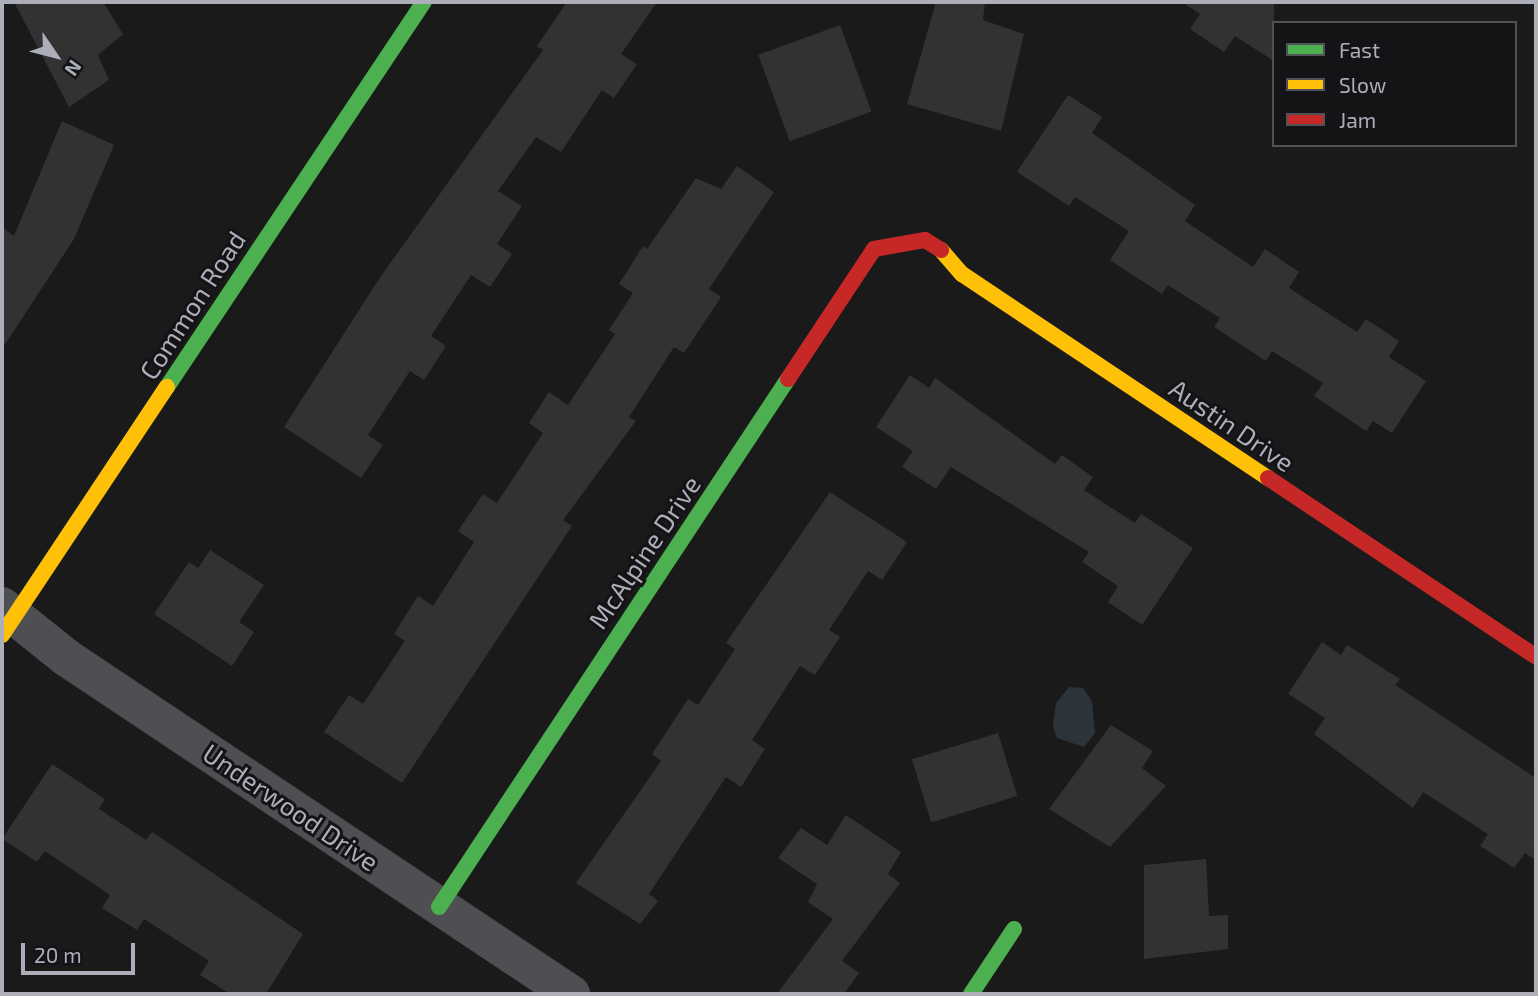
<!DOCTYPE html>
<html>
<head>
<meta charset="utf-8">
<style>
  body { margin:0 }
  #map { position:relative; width:1538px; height:996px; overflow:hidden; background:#1a1a1a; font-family:"Exo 2",sans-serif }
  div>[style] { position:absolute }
  .water>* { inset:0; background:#2d333b }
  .building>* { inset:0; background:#323232; transform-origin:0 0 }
  .street>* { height:38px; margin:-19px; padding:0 19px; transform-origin:19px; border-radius:19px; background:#4e4f53 }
  .fast>* { height:16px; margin:-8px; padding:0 8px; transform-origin:8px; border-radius:8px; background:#4caf50 }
  .slow>* { height:16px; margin:-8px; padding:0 8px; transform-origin:8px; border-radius:8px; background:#ffc107 }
  .jam>* { height:16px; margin:-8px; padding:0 8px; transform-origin:8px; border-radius:8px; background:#c62828 }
  span { translate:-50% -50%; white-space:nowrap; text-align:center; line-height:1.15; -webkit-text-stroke:6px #141416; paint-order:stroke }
  .street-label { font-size:26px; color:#acafba }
  .frame { position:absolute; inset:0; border:4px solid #acafba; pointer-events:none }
  .legend { position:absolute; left:1272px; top:21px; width:245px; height:126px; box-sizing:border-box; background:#141416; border:2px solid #515258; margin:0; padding:9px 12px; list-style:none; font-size:21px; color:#acafba }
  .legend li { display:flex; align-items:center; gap:14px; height:35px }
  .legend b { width:35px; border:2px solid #515258 }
  .north { position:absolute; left:21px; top:21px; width:70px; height:70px; -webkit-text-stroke:5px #141416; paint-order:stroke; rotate:125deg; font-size:19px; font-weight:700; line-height:28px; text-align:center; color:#acafba }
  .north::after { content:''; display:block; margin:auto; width:24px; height:32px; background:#acafba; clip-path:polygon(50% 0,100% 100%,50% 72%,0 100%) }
  .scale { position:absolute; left:21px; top:943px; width:114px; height:32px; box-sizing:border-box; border:4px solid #acafba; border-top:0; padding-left:9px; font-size:21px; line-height:24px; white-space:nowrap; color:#acafba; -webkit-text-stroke:5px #141416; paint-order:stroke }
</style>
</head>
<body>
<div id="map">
  <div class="water">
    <i style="clip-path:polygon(1069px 687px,1083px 688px,1092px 701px,1095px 733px,1084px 747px,1057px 738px,1053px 726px,1056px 703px)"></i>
  </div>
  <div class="building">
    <i style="clip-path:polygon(14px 2px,103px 2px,123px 34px,98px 55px,109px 80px,69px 107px)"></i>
    <i style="clip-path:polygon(567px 2px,657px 2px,621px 54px,637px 64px,614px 98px,602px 90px,561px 152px,536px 137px,498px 191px,522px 206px,497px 244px,512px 254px,490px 287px,471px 275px,431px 336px,446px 346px,424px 380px,410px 371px,368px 435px,383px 445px,361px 478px,284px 427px,381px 276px,543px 50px,537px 46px)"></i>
    <i style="clip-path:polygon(936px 2px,985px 2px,983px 20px,1024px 34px,1001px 131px,907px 104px)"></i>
    <i style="clip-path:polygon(1182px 2px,1274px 2px,1274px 61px,1235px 36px,1224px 52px,1190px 29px,1200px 14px)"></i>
    <i style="left:840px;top:25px;width:92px;height:87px;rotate:70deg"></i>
    <i style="clip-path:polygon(1068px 95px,1102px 117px,1092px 133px,1195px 205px,1185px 221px,1253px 267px,1265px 249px,1299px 272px,1289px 288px,1357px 332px,1366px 319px,1399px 341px,1389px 357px,1426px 381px,1392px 433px,1373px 421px,1366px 431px,1314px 396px,1323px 383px,1272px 351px,1266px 361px,1214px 327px,1220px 318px,1168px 285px,1162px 294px,1110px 260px,1129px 231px,1075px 197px,1069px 206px,1017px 172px)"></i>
    <i style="clip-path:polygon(62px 121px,114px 145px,74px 239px,2px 349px,2px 227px,14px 236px)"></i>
    <i style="clip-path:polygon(737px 166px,774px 192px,709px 289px,721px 297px,684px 353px,674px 347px,629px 417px,636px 421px,563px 520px,572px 526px,402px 783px,324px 732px,349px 695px,363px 704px,405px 641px,394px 634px,418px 596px,433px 606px,474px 542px,458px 531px,483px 494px,497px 503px,543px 433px,529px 423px,549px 392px,568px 405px,615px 334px,609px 330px,633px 293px,619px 284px,643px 246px,647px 249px,696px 178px,721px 189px)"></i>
    <i style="clip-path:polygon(910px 375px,929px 388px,935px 378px,1055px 464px,1062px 455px,1093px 477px,1084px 490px,1135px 523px,1141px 514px,1193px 548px,1142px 625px,1108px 602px,1118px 586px,1082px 562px,1089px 552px,951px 467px,936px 489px,902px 467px,913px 451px,876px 427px)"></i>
    <i style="clip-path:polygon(830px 492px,907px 542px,882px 580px,868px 571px,829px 630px,840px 637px,815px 675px,800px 666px,752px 740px,765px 749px,741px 787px,726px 777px,649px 894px,658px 901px,640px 924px,576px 883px,661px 761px,652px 754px,688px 699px,698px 705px,735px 649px,726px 643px)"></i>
    <i style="clip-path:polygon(210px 550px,264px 585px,239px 622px,254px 632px,232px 666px,154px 614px,189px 562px,198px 568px)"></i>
    <i style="clip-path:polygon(1322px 642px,1341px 655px,1347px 645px,1400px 679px,1395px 685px,1536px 778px,1536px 860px,1525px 853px,1514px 868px,1480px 846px,1488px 834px,1423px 792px,1413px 808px,1314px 734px,1325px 718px,1288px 694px)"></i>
    <i style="clip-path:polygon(1111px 725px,1153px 751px,1142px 768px,1166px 786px,1110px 847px,1049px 809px)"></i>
    <i style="left:998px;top:733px;width:66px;height:90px;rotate:73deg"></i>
    <i style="clip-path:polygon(52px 764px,105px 799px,99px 809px,146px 840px,152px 832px,303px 934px,266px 994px,230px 994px,200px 975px,209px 961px,144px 919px,137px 930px,102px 908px,110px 895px,45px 851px,37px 862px,2px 839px)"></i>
    <i style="clip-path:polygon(846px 815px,901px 852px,888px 874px,900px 883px,842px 961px,859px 973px,844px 994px,777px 994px,833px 919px,808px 902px,817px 884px,778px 858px,801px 828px,827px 845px)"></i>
    <i style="clip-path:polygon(1206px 859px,1209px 916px,1228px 915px,1228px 949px,1144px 959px,1144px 865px)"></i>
  </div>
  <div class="street">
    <i style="left:2px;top:606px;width:83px;rotate:38.7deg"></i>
    <i style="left:67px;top:658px;width:606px;rotate:33.69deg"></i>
  </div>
  <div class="fast">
    <i style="left:167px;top:387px;width:463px;rotate:-56.3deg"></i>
    <i style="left:439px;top:907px;width:633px;rotate:-56.54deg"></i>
    <i style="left:971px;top:994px;width:78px;rotate:-56.5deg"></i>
  </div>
  <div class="slow">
    <i style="left:941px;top:250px;width:32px;rotate:49deg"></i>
    <i style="left:962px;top:274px;width:368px;rotate:33.7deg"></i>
    <i style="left:2px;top:635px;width:298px;rotate:-56.4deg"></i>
  </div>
  <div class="jam">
    <i style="left:788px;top:379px;width:156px;rotate:-56.5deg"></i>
    <i style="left:874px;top:249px;width:52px;rotate:-10deg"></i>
    <i style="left:925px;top:240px;width:19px;rotate:32deg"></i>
    <i style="left:1268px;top:478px;width:322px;rotate:33.7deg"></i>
  </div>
  <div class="street-label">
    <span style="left:192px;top:305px;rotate:-57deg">Common Road</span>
    <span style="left:1232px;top:425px;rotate:34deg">Austin Drive</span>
    <span style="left:644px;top:552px;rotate:-56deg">McAlpine Drive</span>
    <span style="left:291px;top:807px;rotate:34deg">Underwood Drive</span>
  </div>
  <div class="frame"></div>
  <ul class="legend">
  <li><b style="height:9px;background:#4caf50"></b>Fast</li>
  <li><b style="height:9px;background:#ffc107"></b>Slow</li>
  <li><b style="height:9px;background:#c62828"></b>Jam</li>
  </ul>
  <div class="north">N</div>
  <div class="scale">20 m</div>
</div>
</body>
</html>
